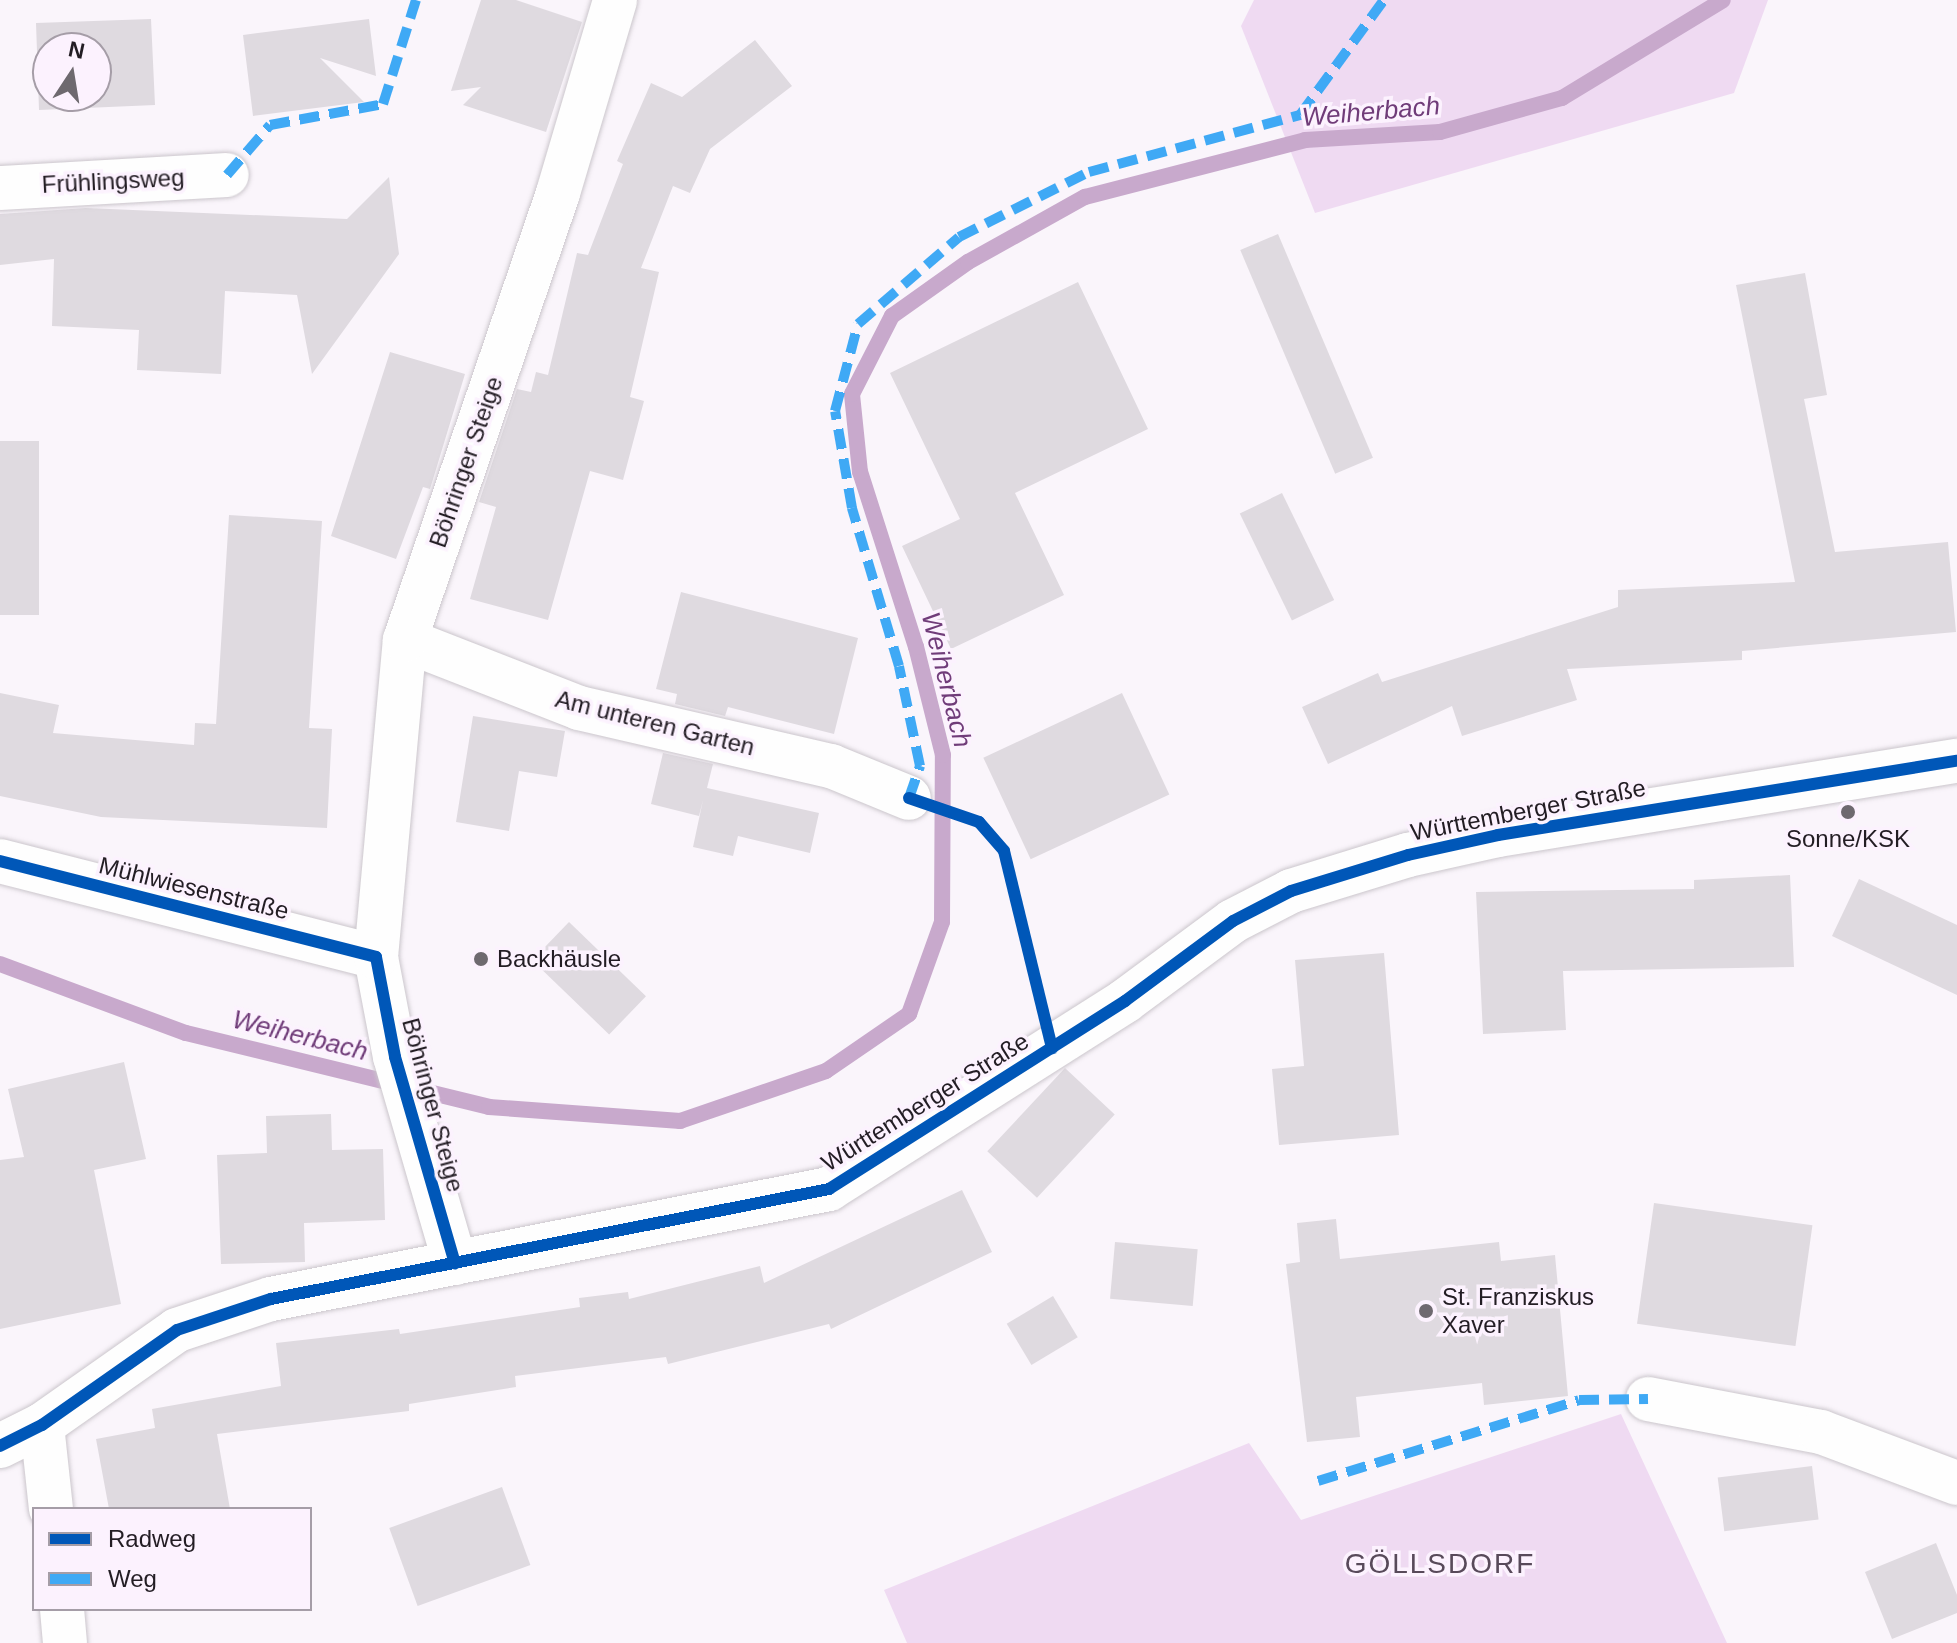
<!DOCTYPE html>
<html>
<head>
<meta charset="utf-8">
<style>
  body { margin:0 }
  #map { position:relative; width:1957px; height:1643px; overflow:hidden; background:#faf5fb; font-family:Arial,sans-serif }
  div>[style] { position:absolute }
  .green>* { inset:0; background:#efdaf2 }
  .stream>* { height:16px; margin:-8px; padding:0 8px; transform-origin:8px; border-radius:8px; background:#c8a9cc }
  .building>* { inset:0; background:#dfdae0; transform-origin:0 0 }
  .roads { filter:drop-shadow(0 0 2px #cbc6cc) drop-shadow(0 0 2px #cbc6cc) }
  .minor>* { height:44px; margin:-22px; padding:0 22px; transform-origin:22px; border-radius:22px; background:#fefefe }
  .tertiary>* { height:44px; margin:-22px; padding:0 22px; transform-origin:22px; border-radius:22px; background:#fefefe }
  .quiet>* { height:10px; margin-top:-5px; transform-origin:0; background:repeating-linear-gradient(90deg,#3fa9f5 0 20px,transparent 0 30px) }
  .cycleway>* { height:12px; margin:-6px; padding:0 6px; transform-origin:6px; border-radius:6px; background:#0057b8 }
  .dots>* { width:22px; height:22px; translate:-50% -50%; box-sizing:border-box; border:4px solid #fcf2fe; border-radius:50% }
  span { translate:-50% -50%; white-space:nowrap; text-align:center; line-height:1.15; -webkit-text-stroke:7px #fcf2fe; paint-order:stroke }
  .street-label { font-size:24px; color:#231d24 }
  .poi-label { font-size:24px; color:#231d24 }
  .left { translate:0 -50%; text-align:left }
  .water-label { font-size:26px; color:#703c79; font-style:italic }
  .quarter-label { font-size:28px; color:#584a5a; letter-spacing:2px }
  .legend { position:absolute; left:32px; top:1507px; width:280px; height:104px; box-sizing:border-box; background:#fcf2fe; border:2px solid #a59da7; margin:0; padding:10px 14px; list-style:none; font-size:24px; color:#231d24 }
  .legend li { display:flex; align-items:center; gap:16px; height:40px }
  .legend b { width:40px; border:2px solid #a59da7 }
  .north { position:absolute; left:32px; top:32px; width:80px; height:80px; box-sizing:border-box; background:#fcf2fe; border:2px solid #a59da7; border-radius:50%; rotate:12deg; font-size:22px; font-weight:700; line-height:32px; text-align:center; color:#231d24 }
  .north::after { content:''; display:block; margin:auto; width:28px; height:36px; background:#6e696f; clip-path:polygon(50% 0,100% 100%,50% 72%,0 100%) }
</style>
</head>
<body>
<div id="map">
  <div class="green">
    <i style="clip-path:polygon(1254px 0,1768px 0,1734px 93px,1315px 213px,1241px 26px)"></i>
    <i style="clip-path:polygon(1621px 1414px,1727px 1643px,907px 1643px,884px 1590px,1249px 1443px,1301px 1520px)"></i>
  </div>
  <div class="stream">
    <i style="left:0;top:964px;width:198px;rotate:20.4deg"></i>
    <i style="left:186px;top:1033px;width:312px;rotate:13.7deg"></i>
    <i style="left:489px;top:1107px;width:192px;rotate:4.2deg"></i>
    <i style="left:680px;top:1121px;width:154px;rotate:-18.9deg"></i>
    <i style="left:826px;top:1071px;width:101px;rotate:-34.5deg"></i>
    <i style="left:909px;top:1014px;width:98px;rotate:-70.3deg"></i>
    <i style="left:942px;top:922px;width:167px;rotate:-89.7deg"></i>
    <i style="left:943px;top:755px;width:111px;rotate:-104deg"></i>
    <i style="left:916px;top:647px;width:184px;rotate:-107.7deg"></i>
    <i style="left:860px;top:472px;width:78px;rotate:-95.9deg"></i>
    <i style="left:852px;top:394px;width:88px;rotate:-62.9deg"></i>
    <i style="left:892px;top:316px;width:93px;rotate:-35.4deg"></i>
    <i style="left:968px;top:262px;width:134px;rotate:-29.1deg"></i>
    <i style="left:1085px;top:197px;width:227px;rotate:-14.5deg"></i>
    <i style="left:1305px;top:140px;width:135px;rotate:-3.4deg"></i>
    <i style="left:1440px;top:132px;width:127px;rotate:-15.6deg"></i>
    <i style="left:1562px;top:98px;width:188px;rotate:-31.3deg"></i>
  </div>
  <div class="building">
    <i style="clip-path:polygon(481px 0,516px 0,582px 22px,546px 132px,463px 105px,481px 87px,451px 91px)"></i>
    <i style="clip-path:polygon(evenodd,151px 19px,155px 105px,39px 110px,36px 23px,151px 19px,48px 48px,96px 48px,96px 96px,48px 96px,48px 48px)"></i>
    <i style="clip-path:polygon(369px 19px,376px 76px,320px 58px,364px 102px,253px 116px,243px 35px)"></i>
    <i style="clip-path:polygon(755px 40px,792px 86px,710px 149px,690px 193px,673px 186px,641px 268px,659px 272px,630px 397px,644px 401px,623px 480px,590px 471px,548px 620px,470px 599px,496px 507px,479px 502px,517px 389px,531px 392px,536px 372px,548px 375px,577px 253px,588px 255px,623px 164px,617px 161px,651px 83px,682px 97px)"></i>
    <i style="clip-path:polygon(389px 177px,399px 254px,312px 374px,297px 295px,225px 291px,221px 374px,137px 370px,139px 330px,52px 326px,54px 259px,0 265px,0 214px,86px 208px,347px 219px)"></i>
    <i style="left:1278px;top:234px;width:243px;height:41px;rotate:67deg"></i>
    <i style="clip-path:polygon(1805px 273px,1827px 395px,1804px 399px,1835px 552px,1948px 542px,1956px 632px,1742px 651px,1742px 660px,1567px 669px,1577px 700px,1462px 736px,1452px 706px,1328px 764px,1302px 707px,1378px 673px,1382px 682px,1618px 607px,1618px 590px,1795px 582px,1736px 285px)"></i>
    <i style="clip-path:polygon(1078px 282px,1148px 429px,1015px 493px,1064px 595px,951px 649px,902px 546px,960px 519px,890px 373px)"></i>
    <i style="clip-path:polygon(390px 352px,465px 374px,430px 489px,423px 487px,396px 559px,331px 536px)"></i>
    <i style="left:0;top:441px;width:39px;height:174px"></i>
    <i style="left:1282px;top:493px;width:119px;height:47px;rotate:64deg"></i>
    <i style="clip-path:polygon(229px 515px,322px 521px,309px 728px,332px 729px,327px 828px,101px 817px,0 796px,0 693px,59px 705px,53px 733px,194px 745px,195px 723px,216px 724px)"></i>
    <i style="clip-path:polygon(681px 592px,858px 638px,834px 734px,728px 707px,725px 716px,675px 704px,677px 694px,656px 689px)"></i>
    <i style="left:1122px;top:693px;width:112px;height:153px;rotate:65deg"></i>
    <i style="clip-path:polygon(473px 716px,565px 731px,557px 777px,519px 771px,509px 831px,456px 822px)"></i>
    <i style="clip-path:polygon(663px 753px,713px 764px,707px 788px,819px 813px,810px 853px,738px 836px,733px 856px,693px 847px,703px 800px,699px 816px,651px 804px)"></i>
    <i style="clip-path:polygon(1790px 875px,1794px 967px,1563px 971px,1566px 1030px,1483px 1034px,1476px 892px,1694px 889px,1694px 880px)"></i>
    <i style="clip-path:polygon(1859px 879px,1957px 925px,1957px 995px,1832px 936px)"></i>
    <i style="left:569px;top:922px;width:107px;height:53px;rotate:44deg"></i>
    <i style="clip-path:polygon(1384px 953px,1399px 1135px,1279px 1145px,1272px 1069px,1304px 1066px,1295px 960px)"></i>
    <i style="clip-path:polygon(124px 1062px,146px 1159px,94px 1170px,121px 1304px,0 1329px,0 1160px,24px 1157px,8px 1089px)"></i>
    <i style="left:1065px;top:1068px;width:68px;height:114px;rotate:43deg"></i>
    <i style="clip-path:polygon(331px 1114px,332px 1150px,383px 1149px,385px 1220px,304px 1223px,305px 1262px,221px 1264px,217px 1155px,267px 1153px,266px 1116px)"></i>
    <i style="clip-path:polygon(962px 1190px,992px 1252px,831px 1329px,829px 1324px,668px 1364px,666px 1357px,515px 1376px,516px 1387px,409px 1404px,409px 1411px,217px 1434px,230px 1509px,109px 1509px,96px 1439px,155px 1428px,152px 1409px,281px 1386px,276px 1343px,399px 1329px,400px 1334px,580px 1307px,579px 1298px,628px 1292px,629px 1299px,760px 1266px,764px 1283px)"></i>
    <i style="left:1654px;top:1203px;width:160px;height:122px;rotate:8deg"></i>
    <i style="clip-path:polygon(1336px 1219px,1340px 1259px,1499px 1242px,1501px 1261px,1555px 1255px,1568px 1396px,1484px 1405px,1482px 1383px,1356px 1397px,1360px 1437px,1307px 1442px,1286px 1264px,1300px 1262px,1297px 1223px)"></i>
    <i style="left:1115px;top:1242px;width:83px;height:57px;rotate:5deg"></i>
    <i style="left:1053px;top:1296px;width:48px;height:54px;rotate:59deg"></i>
    <i style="left:1812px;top:1466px;width:54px;height:95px;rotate:83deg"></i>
    <i style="left:502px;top:1487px;width:83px;height:120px;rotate:70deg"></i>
    <i style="clip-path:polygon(1936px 1543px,1957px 1595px,1957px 1613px,1892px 1639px,1865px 1572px)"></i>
  </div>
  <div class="roads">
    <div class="minor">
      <i style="left:0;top:188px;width:227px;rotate:-3.3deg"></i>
      <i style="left:405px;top:640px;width:187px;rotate:21.3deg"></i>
      <i style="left:579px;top:708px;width:259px;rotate:13deg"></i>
      <i style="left:831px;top:766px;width:84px;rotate:22.3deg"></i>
      <i style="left:0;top:861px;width:388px;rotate:14.3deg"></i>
      <i style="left:455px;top:1263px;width:215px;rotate:-106.2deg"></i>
      <i style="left:395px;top:1057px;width:102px;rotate:-100.8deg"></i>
      <i style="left:376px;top:957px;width:318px;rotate:-84.8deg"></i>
      <i style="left:405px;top:640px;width:472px;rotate:-71.1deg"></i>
      <i style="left:558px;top:193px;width:201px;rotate:-73.5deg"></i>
      <i style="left:1648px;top:1399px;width:176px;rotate:10.8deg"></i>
      <i style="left:1821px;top:1432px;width:145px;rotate:20.6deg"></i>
      <i style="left:42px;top:1425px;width:84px;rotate:83.9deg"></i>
      <i style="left:62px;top:1609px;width:34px;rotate:85deg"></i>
    </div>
    <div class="tertiary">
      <i style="left:0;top:1446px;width:47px;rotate:-26.6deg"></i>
      <i style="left:42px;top:1425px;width:165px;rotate:-35.1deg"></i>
      <i style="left:177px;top:1330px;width:99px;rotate:-18.3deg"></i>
      <i style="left:271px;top:1299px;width:569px;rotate:-11.15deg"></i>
      <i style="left:829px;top:1189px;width:351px;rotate:-32.4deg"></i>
      <i style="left:1125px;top:1001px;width:134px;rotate:-36.5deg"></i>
      <i style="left:1233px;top:921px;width:65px;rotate:-27.3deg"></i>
      <i style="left:1291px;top:891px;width:122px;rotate:-17.1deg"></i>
      <i style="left:1408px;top:855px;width:92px;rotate:-12.5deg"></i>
      <i style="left:1498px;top:835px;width:465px;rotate:-9.2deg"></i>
    </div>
  </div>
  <div class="quiet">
    <i style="left:227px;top:175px;width:66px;rotate:-49.3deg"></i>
    <i style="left:270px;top:125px;width:115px;rotate:-10.5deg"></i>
    <i style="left:383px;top:104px;width:109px;rotate:-72.4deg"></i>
    <i style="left:916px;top:800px;width:7px;rotate:-164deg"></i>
    <i style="left:909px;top:798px;width:34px;rotate:-71deg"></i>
    <i style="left:920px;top:766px;width:102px;rotate:-101.9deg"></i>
    <i style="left:899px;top:666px;width:165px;rotate:-106.6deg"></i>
    <i style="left:852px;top:508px;width:98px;rotate:-99.9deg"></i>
    <i style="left:835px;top:411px;width:90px;rotate:-75.2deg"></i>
    <i style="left:858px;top:324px;width:133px;rotate:-40.7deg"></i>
    <i style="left:959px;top:237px;width:145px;rotate:-26.6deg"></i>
    <i style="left:1089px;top:172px;width:219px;rotate:-15.1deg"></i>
    <i style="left:1300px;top:115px;width:142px;rotate:-53.9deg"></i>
    <i style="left:1318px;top:1481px;width:273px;rotate:-17.2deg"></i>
    <i style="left:1579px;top:1400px;width:69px;rotate:-0.8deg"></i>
  </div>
  <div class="cycleway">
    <i style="left:909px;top:798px;width:74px;rotate:18.9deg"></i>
    <i style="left:979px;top:822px;width:38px;rotate:49deg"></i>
    <i style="left:1004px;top:851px;width:203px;rotate:76.3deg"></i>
    <i style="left:0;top:861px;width:388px;rotate:14.3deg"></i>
    <i style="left:376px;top:957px;width:102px;rotate:79.2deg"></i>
    <i style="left:395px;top:1057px;width:215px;rotate:73.8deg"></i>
    <i style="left:0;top:1446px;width:47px;rotate:-26.6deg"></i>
    <i style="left:42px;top:1425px;width:165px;rotate:-35.1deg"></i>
    <i style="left:177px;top:1330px;width:99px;rotate:-18.3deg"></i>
    <i style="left:271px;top:1299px;width:569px;rotate:-11.15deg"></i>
    <i style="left:829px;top:1189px;width:351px;rotate:-32.4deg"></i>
    <i style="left:1125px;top:1001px;width:134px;rotate:-36.5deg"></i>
    <i style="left:1233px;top:921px;width:65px;rotate:-27.3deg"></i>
    <i style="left:1291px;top:891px;width:122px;rotate:-17.1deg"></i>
    <i style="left:1408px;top:855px;width:92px;rotate:-12.5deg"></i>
    <i style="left:1498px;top:835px;width:465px;rotate:-9.2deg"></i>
  </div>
  <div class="dots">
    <i style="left:1848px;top:812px;background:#6e696f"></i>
    <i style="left:481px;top:959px;background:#6e696f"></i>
    <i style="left:1426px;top:1311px;background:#6e696f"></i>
  </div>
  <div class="street-label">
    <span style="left:113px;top:181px;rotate:-3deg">Frühlingsweg</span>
    <span style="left:466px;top:462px;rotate:-71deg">Böhringer Steige</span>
    <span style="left:655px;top:723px;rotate:14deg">Am unteren Garten</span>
    <span style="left:1528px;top:810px;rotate:-11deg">Württemberger Straße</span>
    <span style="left:194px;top:888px;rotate:14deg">Mühlwiesenstraße</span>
    <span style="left:925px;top:1102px;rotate:-32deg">Württemberger Straße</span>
    <span style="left:433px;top:1105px;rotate:75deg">Böhringer Steige</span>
  </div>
  <div class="poi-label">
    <span style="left:1848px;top:839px">Sonne/KSK</span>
    <span class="left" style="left:497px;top:959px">Backhäusle</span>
    <span class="left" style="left:1442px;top:1311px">St. Franziskus<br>Xaver</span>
  </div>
  <div class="water-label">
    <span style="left:1371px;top:112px;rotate:-5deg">Weiherbach</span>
    <span style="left:946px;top:680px;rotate:76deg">Weiherbach</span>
    <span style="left:300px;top:1036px;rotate:14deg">Weiherbach</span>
  </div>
  <div class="quarter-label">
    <span style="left:1440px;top:1564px">GÖLLSDORF</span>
  </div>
  <ul class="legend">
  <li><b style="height:10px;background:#0057b8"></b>Radweg</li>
  <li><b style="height:10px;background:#3fa9f5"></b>Weg</li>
  </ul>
  <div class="north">N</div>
</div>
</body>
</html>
